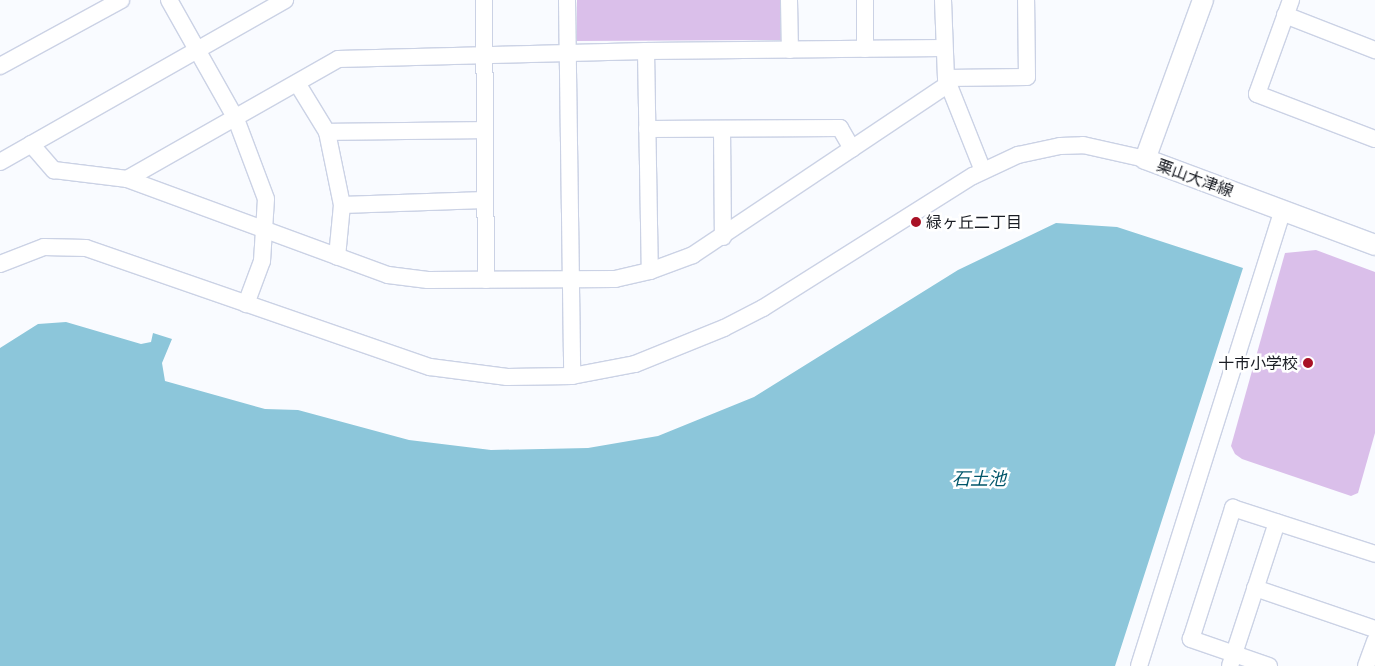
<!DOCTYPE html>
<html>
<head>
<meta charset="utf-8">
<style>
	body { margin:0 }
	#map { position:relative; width:1375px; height:666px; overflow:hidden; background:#f9fbff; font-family:"Noto Serif","Noto Sans JP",serif }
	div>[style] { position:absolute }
	.green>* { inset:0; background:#dabfea }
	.water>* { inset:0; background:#8cc6da }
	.roads { filter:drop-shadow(1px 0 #cbd2e5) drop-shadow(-1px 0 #cbd2e5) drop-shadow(0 1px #cbd2e5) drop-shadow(0 -1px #cbd2e5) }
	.minor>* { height:16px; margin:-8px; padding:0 8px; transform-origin:8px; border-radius:8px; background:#fff }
	.major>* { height:20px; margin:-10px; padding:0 10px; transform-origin:10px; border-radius:10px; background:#fff }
	.dots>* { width:14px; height:14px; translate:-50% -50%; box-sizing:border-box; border:2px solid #fff; border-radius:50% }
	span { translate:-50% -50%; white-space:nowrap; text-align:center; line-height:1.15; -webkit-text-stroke:5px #fff; paint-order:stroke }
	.street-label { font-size:16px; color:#1a1d24 }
	.poi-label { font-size:16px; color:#1a1d24 }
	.left { translate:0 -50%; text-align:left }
	.right { translate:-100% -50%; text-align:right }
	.water-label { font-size:18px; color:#01566a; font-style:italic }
</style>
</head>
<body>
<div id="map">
	<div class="green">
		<i style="clip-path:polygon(577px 0,781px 0,782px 40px,577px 41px)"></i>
		<i style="clip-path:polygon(1316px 250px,1375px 272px,1375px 433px,1358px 493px,1351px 496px,1242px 459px,1235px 454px,1231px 446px,1285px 253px)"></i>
	</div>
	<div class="water">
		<i style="clip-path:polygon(1056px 223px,1117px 227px,1243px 268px,1115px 666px,0 666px,0 348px,38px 324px,66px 322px,141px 344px,151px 342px,153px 333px,172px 339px,162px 363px,165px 381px,265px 409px,298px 410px,409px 440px,491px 450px,588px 448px,658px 436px,754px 397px,958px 270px)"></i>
	</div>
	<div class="roads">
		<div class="minor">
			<i style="left:169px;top:0;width:137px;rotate:60.6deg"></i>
			<i style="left:236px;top:119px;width:85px;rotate:69.4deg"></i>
			<i style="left:266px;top:199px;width:62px;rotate:93.7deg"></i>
			<i style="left:262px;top:261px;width:46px;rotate:110.4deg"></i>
			<i style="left:484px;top:0;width:280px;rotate:89.6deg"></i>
			<i style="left:567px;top:0;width:376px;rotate:89.2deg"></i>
			<i style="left:789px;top:0;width:50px;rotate:88.9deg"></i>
			<i style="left:865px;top:0;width:49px;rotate:90deg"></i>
			<i style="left:943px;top:0;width:78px;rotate:87.8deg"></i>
			<i style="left:946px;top:78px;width:100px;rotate:68.3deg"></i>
			<i style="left:1291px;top:0;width:100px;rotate:109.9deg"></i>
			<i style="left:1257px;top:94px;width:126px;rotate:20.9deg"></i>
			<i style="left:1285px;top:15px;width:97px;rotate:21.3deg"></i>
			<i style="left:646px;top:51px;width:220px;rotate:89deg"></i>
			<i style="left:0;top:66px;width:138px;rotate:-28.6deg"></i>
			<i style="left:946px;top:78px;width:81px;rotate:-0.7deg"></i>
			<i style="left:1027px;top:77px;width:77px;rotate:-90.7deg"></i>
			<i style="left:297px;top:83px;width:57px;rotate:58.5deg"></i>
			<i style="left:327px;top:132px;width:75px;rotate:78.4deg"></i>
			<i style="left:342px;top:205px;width:52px;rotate:95.5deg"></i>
			<i style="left:647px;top:129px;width:193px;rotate:-0.3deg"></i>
			<i style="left:840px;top:128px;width:24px;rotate:60deg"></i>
			<i style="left:722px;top:129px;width:108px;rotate:89.5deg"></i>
			<i style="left:327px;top:132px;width:157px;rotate:-0.7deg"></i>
			<i style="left:31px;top:144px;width:35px;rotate:49deg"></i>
			<i style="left:54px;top:170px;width:74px;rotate:7deg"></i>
			<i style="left:127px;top:179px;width:278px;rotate:20.2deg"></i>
			<i style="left:388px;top:275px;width:40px;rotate:7.1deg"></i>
			<i style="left:428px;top:280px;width:187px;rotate:-0.3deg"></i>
			<i style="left:615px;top:279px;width:36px;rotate:-13deg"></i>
			<i style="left:650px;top:271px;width:46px;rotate:-20.4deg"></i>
			<i style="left:693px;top:255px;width:307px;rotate:-33.8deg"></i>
			<i style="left:0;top:162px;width:328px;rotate:-29.6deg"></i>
			<i style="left:127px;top:179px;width:243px;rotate:-29.6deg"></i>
			<i style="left:338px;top:59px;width:308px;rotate:-1.5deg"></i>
			<i style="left:646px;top:51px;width:298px;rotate:-0.6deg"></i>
			<i style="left:342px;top:205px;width:143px;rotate:-2deg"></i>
			<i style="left:0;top:264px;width:47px;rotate:-21.1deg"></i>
			<i style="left:44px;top:247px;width:42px;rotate:1.4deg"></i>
			<i style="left:86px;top:248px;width:364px;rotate:19.1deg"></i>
			<i style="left:430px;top:367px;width:78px;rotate:7.4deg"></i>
			<i style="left:507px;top:377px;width:65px;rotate:-0.9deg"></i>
			<i style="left:572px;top:376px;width:64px;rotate:-10.8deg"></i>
			<i style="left:635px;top:364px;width:96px;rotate:-22deg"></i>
			<i style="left:724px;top:328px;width:44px;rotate:-27.1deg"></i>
			<i style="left:763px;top:308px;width:248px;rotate:-32.2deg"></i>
			<i style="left:973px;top:176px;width:50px;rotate:-25deg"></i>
			<i style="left:1018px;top:155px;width:43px;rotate:-12.1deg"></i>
			<i style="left:1060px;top:146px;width:23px;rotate:-2deg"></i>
			<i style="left:1083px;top:145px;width:64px;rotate:12.7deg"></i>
			<i style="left:1255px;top:588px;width:127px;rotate:18.9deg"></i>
			<i style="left:1139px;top:666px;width:478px;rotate:-72.5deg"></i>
			<i style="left:1230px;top:666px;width:151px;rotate:-71.9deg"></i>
			<i style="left:1269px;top:666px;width:83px;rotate:-160.9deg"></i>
			<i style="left:1191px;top:639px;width:138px;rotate:-72.2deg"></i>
			<i style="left:1233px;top:508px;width:149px;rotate:17.9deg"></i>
			<i style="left:1366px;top:666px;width:27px;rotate:-70deg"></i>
		</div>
		<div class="major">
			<i style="left:1203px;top:0;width:169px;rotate:110deg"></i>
			<i style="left:1145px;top:159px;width:246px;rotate:20.5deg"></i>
		</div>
	</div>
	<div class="dots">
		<i style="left:916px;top:222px;background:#a81125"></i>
		<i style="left:1308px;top:363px;background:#a81125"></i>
	</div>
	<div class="street-label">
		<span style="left:1195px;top:178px;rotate:20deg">栗山大津線</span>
	</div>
	<div class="poi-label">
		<span class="left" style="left:926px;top:222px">緑ヶ丘二丁目</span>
		<span class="right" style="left:1298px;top:363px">十市小学校</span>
	</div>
	<div class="water-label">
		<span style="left:979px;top:478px">石土池</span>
	</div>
</div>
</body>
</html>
